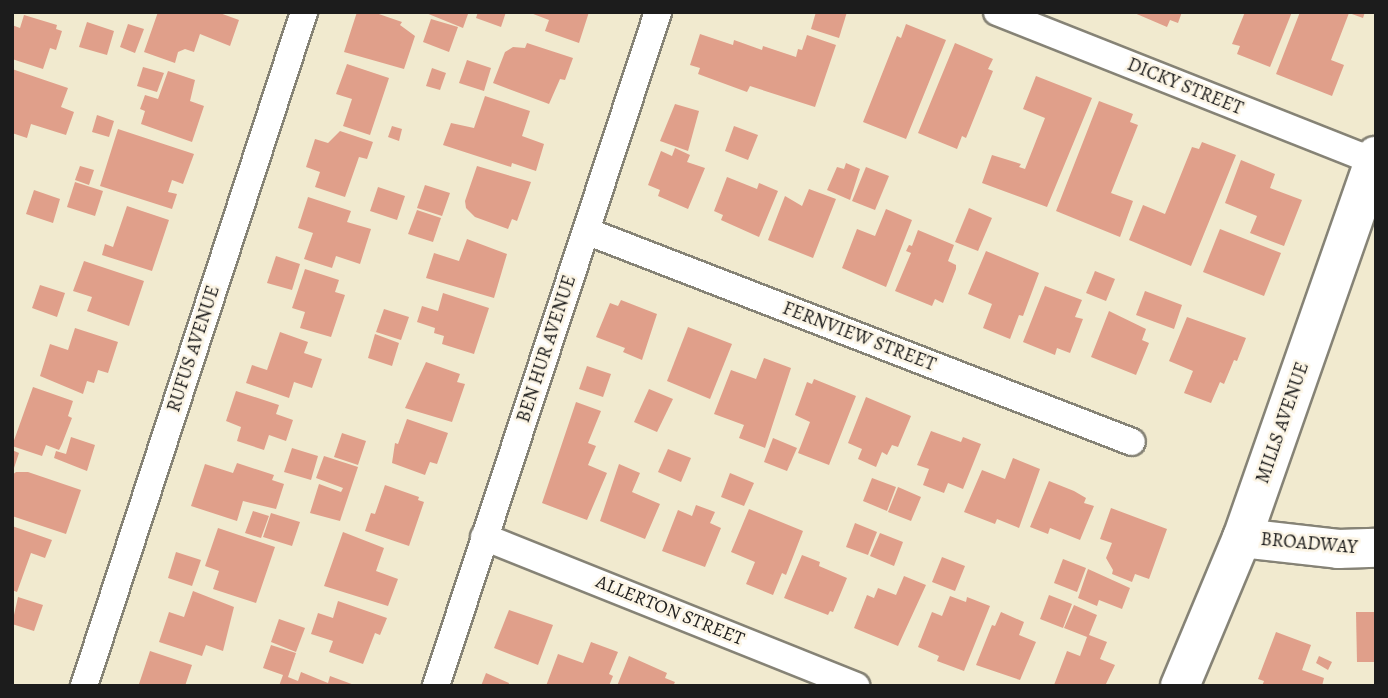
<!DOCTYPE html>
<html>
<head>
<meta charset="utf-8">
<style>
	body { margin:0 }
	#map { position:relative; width:1388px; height:698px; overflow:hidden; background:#f1eacf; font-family:Alegreya,serif }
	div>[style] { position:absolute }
	.building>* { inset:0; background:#e09f8a }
	.roads { filter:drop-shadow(2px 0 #868376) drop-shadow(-2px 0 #868376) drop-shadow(0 2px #868376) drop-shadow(0 -2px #868376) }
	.street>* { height:26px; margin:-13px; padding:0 13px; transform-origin:13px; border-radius:13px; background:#fff }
	.secondary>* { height:38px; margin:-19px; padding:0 19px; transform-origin:19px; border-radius:19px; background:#fff }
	span { translate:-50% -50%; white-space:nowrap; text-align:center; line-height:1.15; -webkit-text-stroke:5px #fcf5e5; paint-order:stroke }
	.street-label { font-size:19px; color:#1c1c1c }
	.frame { position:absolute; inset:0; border:14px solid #1c1c1c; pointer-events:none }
</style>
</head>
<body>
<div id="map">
	<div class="building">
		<i style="clip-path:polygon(158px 12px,217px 12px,239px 20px,230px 46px,200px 34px,194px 52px,185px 49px,178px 52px,175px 63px,144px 52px)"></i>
		<i style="clip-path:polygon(357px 12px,373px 12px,402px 22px,400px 25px,415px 36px,404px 69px,344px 52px)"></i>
		<i style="clip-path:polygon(463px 12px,468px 14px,463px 28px,426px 13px)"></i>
		<i style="clip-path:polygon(478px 12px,506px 12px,501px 27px,476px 18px)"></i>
		<i style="clip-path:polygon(528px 12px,589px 12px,579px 43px,545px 31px,549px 20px)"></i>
		<i style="clip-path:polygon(816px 12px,847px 12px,839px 38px,811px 29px)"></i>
		<i style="clip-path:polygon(1132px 12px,1182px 12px,1178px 23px,1170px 20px,1167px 27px)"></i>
		<i style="clip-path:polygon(1245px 12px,1292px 12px,1270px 67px,1237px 54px,1240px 46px,1232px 44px)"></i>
		<i style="clip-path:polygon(1300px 12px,1365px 12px,1363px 18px,1349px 13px,1331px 60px,1344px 65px,1332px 96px,1276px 74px)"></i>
		<i style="clip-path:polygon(24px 15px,57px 25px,56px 29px,62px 31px,56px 50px,50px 48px,43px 69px,12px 59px,12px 25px,20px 28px)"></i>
		<i style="clip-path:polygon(431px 19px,458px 27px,449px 52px,423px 42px)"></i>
		<i style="clip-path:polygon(87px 22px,114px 31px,107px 55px,79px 47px)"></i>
		<i style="clip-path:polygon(128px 24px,144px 29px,135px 53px,120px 47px)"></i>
		<i style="clip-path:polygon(906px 24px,946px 40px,906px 139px,863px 122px,897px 36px,901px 38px)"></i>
		<i style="clip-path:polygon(700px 34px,733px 45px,734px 40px,762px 50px,763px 46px,796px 57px,798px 49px,802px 50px,807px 35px,836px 45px,815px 107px,750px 86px,747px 92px,698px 74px,700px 68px,690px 65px)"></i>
		<i style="clip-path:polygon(527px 43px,573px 58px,565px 80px,560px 79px,549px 104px,493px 83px,505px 52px,513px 47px,525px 48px)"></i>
		<i style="clip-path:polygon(955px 43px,993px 59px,988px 69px,993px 71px,966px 138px,962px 136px,957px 149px,918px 133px)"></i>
		<i style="clip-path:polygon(467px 60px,491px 68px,484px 91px,459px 83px)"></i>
		<i style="clip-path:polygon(347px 64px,389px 78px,370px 135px,343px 126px,352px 99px,336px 94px)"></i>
		<i style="clip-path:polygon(143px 67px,164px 73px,157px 92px,137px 86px)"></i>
		<i style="clip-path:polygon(432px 68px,446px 73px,440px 90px,426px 86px)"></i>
		<i style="clip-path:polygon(12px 69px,68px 88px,61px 107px,74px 112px,66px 135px,31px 124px,27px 138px,12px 133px)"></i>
		<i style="clip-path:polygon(168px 71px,195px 80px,190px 101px,204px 106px,192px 142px,141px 124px,145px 111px,140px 109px,145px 95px,158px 99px)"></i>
		<i style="clip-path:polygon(1036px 76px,1092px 98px,1047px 207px,982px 183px,992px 155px,1021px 164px,1019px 167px,1025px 169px,1045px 118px,1023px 109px)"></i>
		<i style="clip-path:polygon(485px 96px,530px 111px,522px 136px,544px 144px,536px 171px,512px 163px,511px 167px,443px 145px,451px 123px,474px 128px)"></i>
		<i style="clip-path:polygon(1099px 101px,1133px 114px,1130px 122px,1138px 125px,1111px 193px,1133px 201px,1120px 237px,1056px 211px)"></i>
		<i style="clip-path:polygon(675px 104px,699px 111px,688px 151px,660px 141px)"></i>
		<i style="clip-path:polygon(97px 115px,114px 121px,109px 137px,92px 132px)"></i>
		<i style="clip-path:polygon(392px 126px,402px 129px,399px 141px,388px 137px)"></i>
		<i style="clip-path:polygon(734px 126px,758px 135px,748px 160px,725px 151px)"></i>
		<i style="clip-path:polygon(118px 129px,194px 154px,183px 184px,172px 180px,168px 192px,177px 194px,172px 209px,100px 186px)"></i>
		<i style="clip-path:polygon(340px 131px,373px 142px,367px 159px,359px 157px,345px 197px,315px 187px,320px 172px,306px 167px,315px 139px,328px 143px)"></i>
		<i style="clip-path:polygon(1202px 142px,1236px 155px,1191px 266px,1129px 240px,1143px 205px,1165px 214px,1192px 147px,1199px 149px)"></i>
		<i style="clip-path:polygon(675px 148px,690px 155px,687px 162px,705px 168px,688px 209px,658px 196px,660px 190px,648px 185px,661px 151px,672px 156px)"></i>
		<i style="clip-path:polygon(1241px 160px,1275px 174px,1270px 188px,1302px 200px,1284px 246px,1250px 233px,1257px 216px,1225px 203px)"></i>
		<i style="clip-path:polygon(846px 163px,860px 169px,850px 200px,827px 190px,837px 167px,844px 169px)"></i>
		<i style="clip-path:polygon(80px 166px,94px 170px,89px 185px,75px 180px)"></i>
		<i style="clip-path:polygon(477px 166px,531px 182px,517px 221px,512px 219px,508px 229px,475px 217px,466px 208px,465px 201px)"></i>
		<i style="clip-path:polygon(866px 167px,889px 176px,875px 210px,852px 201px)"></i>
		<i style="clip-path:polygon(727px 177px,757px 189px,759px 183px,778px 191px,759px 237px,721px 220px,723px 215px,714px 211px)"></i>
		<i style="clip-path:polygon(75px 182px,103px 191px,95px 216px,67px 207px)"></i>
		<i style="clip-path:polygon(425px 185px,450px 193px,442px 216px,417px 208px)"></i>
		<i style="clip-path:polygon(378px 187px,405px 196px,397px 220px,370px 211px)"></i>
		<i style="clip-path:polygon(809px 189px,836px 199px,813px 258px,768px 240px,785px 196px,802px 206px)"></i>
		<i style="clip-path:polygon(34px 190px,60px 199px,53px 223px,26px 214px)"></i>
		<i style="clip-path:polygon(308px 197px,351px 211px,347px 222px,371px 229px,360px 264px,336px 256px,332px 268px,304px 259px,313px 233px,298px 228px)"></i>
		<i style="clip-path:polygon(127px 206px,169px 220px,152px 271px,102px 255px,105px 244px,113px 247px)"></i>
		<i style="clip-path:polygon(969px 208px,992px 218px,978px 251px,955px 242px)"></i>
		<i style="clip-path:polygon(886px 209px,912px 220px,886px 287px,842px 268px,857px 229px,875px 236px)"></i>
		<i style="clip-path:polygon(417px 210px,441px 218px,433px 242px,408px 234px)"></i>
		<i style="clip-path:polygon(1220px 229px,1281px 253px,1264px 296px,1203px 272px)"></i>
		<i style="clip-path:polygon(918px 230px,954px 245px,948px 261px,956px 265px,956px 269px,943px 303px,935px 299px,932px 306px,895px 291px,911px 253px,906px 251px,909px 245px,912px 246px)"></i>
		<i style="clip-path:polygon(467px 239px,507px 254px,494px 298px,426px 278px,434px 253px,459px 261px)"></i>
		<i style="clip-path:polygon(986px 251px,1039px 273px,1023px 316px,1019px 315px,1010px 339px,983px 328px,992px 304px,968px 294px)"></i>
		<i style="clip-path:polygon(276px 256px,300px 264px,292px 290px,267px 283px)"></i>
		<i style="clip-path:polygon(84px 261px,144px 281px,129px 326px,87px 311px,92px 297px,73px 291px)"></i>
		<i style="clip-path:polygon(305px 269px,339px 280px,335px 292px,345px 295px,331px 337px,300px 328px,305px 312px,292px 308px)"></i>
		<i style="clip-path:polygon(1095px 271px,1115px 279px,1106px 301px,1086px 293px)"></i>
		<i style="clip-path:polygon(40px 285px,65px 293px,57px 317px,32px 308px)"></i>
		<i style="clip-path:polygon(1045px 286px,1082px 300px,1075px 317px,1083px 319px,1070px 353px,1057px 348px,1055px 355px,1023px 342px)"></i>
		<i style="clip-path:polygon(1145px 291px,1182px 305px,1174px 329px,1136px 315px)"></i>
		<i style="clip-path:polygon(443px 293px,489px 308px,474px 354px,442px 344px,444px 336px,434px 333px,435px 328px,417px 322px,422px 306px,438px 311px)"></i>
		<i style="clip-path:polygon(621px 300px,657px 314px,642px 360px,623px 352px,625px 348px,596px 337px,610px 303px,618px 306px)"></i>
		<i style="clip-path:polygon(384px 309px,409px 317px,401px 340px,376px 332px)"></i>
		<i style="clip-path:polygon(1109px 311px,1146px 329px,1142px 340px,1149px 343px,1136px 375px,1091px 357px)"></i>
		<i style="clip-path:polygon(1187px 317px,1246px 338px,1237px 361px,1234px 360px,1224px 384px,1220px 382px,1211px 403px,1184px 393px,1193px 371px,1169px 361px)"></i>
		<i style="clip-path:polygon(688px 327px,732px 344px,710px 399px,667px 381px)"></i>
		<i style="clip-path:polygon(75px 328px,118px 342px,108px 373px,98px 370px,94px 383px,87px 381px,83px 394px,40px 376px,50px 344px,68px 350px)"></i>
		<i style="clip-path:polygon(280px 332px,308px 342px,304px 353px,322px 359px,312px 388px,294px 382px,289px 398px,246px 383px,252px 365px,267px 370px)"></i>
		<i style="clip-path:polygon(375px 334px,399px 343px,392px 366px,368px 358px)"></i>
		<i style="clip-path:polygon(764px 358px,791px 368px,765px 448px,739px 438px,744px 425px,714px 414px,731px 370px,756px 379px)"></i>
		<i style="clip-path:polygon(426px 362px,460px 374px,457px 382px,465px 384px,452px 422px,405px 408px)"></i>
		<i style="clip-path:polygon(587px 366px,611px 374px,603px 397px,579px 389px)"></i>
		<i style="clip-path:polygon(814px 379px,856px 396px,829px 465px,798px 453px,810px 422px,795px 415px,807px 382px,812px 384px)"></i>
		<i style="clip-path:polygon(33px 387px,73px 401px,68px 416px,72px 418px,62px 444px,59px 450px,46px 445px,42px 456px,12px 446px)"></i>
		<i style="clip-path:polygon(649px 389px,673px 399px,657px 432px,634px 422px)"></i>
		<i style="clip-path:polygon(236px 391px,279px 405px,276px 414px,293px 420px,286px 441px,269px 435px,264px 450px,237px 441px,241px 427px,226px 421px)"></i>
		<i style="clip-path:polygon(866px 397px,911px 416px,898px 447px,892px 445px,887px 455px,882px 452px,876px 467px,858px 459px,862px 449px,848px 443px)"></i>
		<i style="clip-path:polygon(576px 402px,601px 411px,588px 443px,596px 446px,588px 465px,607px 473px,587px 520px,542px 503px)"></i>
		<i style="clip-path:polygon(407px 419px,448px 433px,437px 464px,430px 462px,425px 475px,392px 463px,395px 443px,398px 444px)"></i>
		<i style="clip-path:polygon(931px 431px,961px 442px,963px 437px,981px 444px,963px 489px,948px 483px,944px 493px,923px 485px,929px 469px,917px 465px)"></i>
		<i style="clip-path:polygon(342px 433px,366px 441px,358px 465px,334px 457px)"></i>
		<i style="clip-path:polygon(71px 437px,95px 445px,87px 471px,54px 458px,56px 451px,66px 454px)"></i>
		<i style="clip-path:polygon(773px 438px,797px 448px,787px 471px,764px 462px)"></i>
		<i style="clip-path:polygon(292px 448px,318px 456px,311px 480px,284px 472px)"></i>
		<i style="clip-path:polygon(668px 449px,691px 458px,681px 482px,658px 472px)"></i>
		<i style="clip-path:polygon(12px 450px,19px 453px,13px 471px,12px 471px)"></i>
		<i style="clip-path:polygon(324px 456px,358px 467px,340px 521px,310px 513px,319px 484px,341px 492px,343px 488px,316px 478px)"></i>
		<i style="clip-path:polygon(1013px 458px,1040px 469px,1019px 528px,997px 519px,995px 524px,964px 512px,982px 470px,1005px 479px)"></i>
		<i style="clip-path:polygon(237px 463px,274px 475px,272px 480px,284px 484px,276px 509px,243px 501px,237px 521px,191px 506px,205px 464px,233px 473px)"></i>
		<i style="clip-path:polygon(619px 464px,640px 473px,632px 492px,660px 504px,645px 539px,600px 521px)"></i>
		<i style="clip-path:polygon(16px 472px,28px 472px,81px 490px,66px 534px,12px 516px,12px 475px)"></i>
		<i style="clip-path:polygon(730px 473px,754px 483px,744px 506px,721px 497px)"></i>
		<i style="clip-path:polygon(872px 478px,896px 487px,887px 511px,863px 501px)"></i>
		<i style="clip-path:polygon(1049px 481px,1074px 491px,1086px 498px,1084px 503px,1094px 506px,1080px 540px,1050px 528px,1048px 534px,1030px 527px)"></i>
		<i style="clip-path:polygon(385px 485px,419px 497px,418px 500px,424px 502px,409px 546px,365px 531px,371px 513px,375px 514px)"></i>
		<i style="clip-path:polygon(898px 487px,921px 497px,911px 521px,888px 512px)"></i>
		<i style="clip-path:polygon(696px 505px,715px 512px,710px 523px,721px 528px,705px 567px,662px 551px,678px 510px,692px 516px)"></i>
		<i style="clip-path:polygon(1111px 508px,1167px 529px,1149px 579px,1135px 574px,1132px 582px,1112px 574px,1113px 570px,1106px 558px,1112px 543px,1100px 539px)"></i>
		<i style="clip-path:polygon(749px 509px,803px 531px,786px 575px,782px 573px,773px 595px,746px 584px,755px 562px,731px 552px)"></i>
		<i style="clip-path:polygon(253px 511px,269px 516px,261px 538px,245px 533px)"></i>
		<i style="clip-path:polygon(271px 513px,300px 522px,292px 546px,263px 537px)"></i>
		<i style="clip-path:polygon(855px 523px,877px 532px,868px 555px,846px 547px)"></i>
		<i style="clip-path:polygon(12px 526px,52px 540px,45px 558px,31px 553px,17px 592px,12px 590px)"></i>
		<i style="clip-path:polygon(218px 528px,275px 547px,256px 603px,213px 589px,219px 571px,205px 566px)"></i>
		<i style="clip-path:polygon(343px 532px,384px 548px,376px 571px,398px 579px,388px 606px,324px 586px)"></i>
		<i style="clip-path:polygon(880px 533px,903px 542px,894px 566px,870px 556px)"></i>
		<i style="clip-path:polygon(176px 552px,201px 560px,192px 586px,168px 578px)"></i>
		<i style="clip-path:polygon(802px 555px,820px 562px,819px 566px,847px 578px,833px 612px,830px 611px,828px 615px,784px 598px)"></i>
		<i style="clip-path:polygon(942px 557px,965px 566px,955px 591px,932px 582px)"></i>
		<i style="clip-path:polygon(1063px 559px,1086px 568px,1077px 592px,1054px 583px)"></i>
		<i style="clip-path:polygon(1088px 569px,1130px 588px,1122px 609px,1099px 600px,1097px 606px,1078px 598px)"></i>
		<i style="clip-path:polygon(904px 576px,926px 585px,898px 646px,854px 628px,867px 595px,874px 598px,878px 588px,896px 595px)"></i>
		<i style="clip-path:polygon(193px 591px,234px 607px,223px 651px,206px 645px,202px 656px,159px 642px,169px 612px,184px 617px)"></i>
		<i style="clip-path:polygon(1049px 595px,1072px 604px,1063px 628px,1040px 619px)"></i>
		<i style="clip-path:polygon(950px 596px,966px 602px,967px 597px,990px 606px,964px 671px,937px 661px,939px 656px,918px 647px,932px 612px,942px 616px)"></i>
		<i style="clip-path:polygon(18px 597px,43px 605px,34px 631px,12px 624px)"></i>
		<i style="clip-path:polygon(338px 601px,387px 618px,380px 635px,375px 633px,363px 664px,329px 652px,333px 641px,311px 634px,318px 613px,333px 618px)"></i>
		<i style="clip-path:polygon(1074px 605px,1097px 615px,1089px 635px,1107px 642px,1100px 659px,1115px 665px,1105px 686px,1054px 685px,1067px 651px,1080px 656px,1087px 637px,1064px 628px)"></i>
		<i style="clip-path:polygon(509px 610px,553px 625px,538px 665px,494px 648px)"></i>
		<i style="clip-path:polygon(1001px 612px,1024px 622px,1019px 635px,1036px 642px,1020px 680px,976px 665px,992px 625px,995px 626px)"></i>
		<i style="clip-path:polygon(1356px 612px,1376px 612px,1376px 662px,1357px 662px)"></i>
		<i style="clip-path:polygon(279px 619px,305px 628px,296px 652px,271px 642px)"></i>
		<i style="clip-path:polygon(1276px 632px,1311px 645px,1302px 670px,1324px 678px,1322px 686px,1262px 686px,1264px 681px,1258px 679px)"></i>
		<i style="clip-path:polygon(591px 642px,618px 652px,609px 674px,613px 676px,609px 686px,546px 686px,558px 654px,583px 663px)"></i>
		<i style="clip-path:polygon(271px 645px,296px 653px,288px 677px,298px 681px,301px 672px,328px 683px,330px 676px,357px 686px,279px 686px,283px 675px,263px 668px)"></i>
		<i style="clip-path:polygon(150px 651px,192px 665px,185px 686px,139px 684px)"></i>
		<i style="clip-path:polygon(629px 656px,667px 673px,665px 678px,675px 682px,673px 686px,617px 686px)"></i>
		<i style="clip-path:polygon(1319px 656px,1332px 662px,1328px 670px,1316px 663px)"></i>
		<i style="clip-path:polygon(486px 673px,509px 683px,508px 686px,481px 686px)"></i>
	</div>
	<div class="roads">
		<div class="street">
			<i style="left:997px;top:12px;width:405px;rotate:21.6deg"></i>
			<i style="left:586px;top:231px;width:585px;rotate:21.13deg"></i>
			<i style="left:484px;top:537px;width:401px;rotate:21.8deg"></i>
			<i style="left:84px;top:686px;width:709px;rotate:-71.92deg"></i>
			<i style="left:436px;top:686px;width:710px;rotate:-71.77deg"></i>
		</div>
		<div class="secondary">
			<i style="left:1242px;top:538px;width:97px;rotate:6.5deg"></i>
			<i style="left:1338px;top:549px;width:38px;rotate:-2deg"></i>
			<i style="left:1180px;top:686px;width:160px;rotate:-67.3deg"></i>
			<i style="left:1242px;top:538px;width:405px;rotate:-70.7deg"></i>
		</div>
	</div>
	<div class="street-label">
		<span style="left:1185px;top:87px;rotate:22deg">DICKY STREET</span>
		<span style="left:859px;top:337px;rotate:21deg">FERNVIEW STREET</span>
		<span style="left:194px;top:349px;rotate:-72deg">RUFUS AVENUE</span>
		<span style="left:547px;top:349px;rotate:-72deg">BEN HUR AVENUE</span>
		<span style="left:1283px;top:423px;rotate:-71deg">MILLS AVENUE</span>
		<span style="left:1309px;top:544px;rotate:5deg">BROADWAY</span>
		<span style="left:670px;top:611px;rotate:22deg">ALLERTON STREET</span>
	</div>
	<div class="frame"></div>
</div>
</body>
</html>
